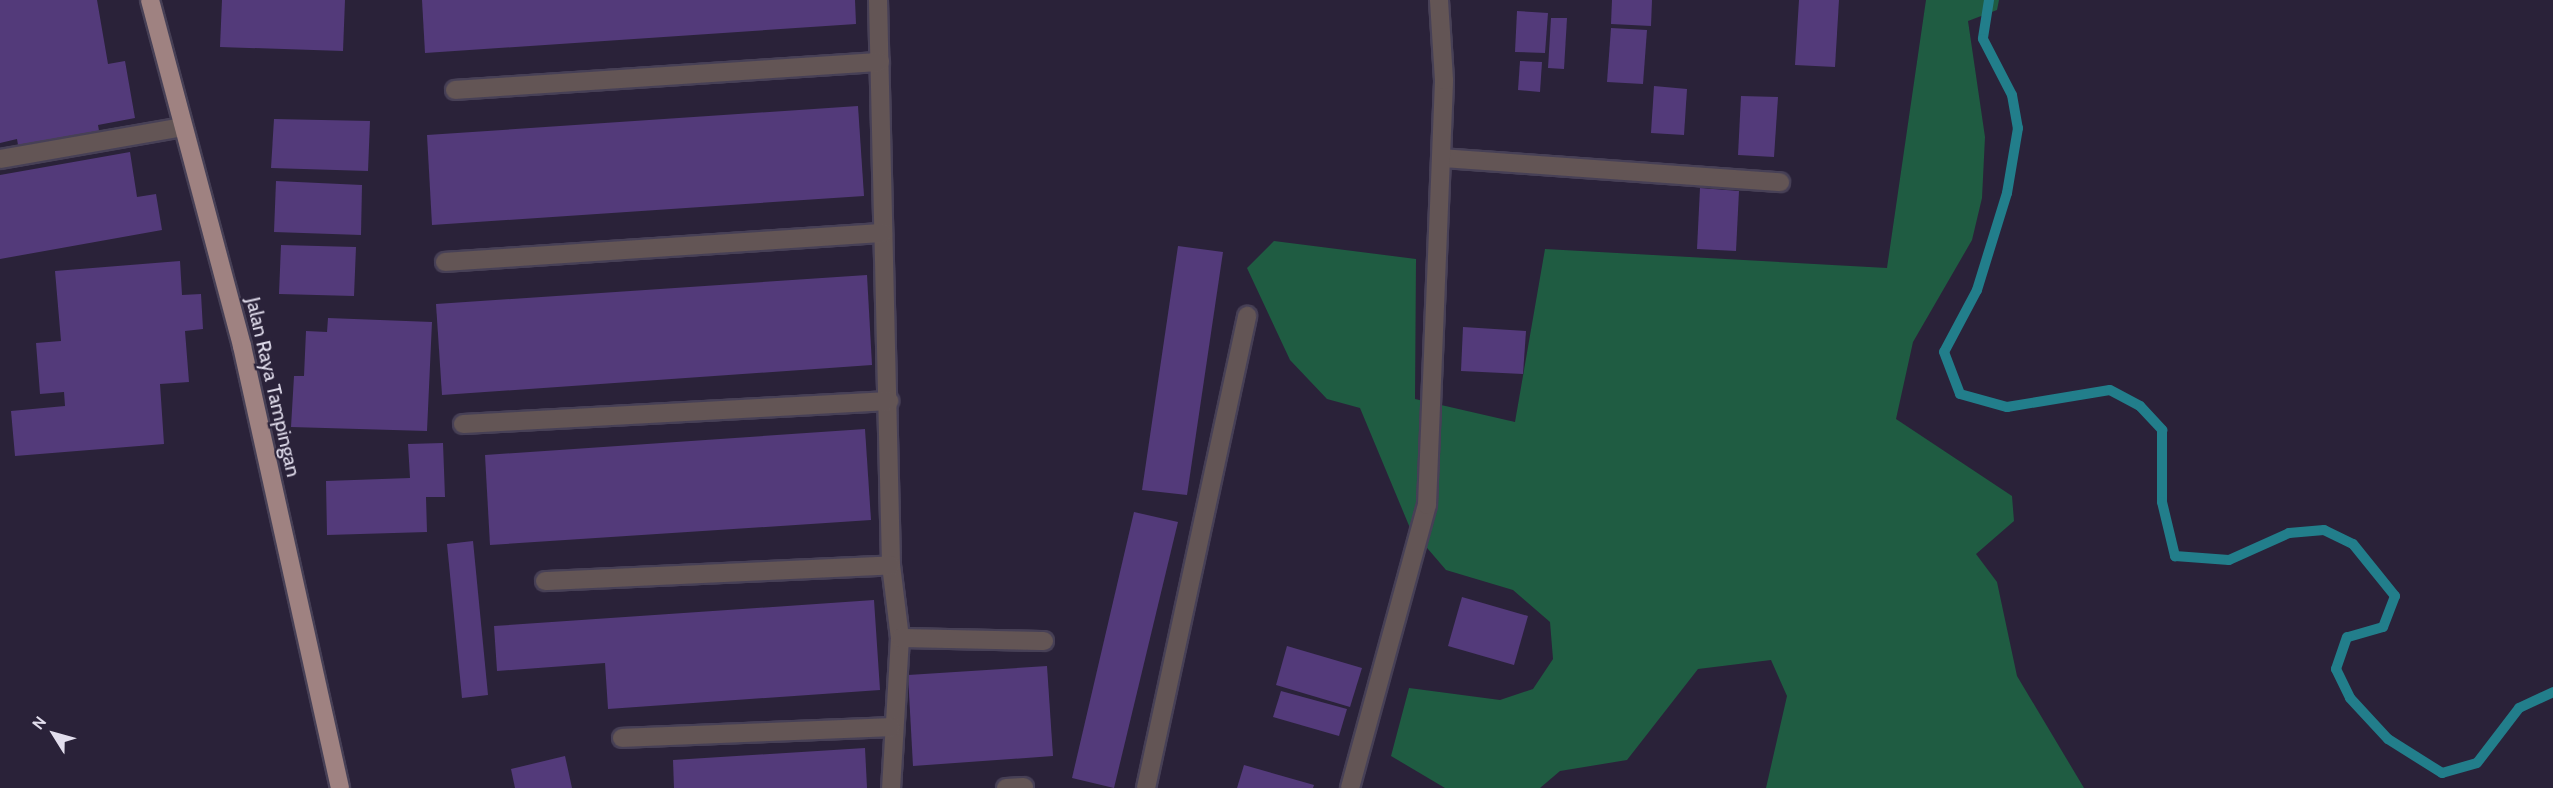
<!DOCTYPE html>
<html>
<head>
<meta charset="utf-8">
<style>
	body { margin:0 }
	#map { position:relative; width:2553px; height:788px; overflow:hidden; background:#2a2239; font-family:Cabin,sans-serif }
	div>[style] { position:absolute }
	.green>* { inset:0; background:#1f5c42 }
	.stream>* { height:10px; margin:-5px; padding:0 5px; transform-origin:5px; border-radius:5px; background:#227e8b }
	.building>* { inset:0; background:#533a7a }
	.roads { filter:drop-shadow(2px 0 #474056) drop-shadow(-2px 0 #474056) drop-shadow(0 2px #474056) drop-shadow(0 -2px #474056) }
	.minor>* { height:18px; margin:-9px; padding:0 9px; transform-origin:9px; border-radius:9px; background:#635555 }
	.major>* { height:18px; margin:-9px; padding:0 9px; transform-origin:9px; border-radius:9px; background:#9f8281 }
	span { translate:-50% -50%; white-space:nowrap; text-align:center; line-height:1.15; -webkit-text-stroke:4.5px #2a2239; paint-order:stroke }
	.street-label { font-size:20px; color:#e2deed }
	.north { position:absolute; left:24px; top:704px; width:60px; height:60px; -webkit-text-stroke:4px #2a2239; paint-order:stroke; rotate:307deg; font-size:16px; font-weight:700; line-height:24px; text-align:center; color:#e2deed }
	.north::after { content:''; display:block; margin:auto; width:21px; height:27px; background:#e2deed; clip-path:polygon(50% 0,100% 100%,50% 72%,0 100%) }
</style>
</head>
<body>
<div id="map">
	<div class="green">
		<i style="clip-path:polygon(1926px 0,1999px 0,1997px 10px,1968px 21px,1985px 137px,1982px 198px,1972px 240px,1913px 342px,1896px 419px,2012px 496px,2014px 521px,1976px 554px,1997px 582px,2017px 676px,2084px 788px,1766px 788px,1787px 696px,1771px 660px,1698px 669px,1627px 760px,1560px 771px,1540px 788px,1445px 788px,1391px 756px,1409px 688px,1500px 700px,1533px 689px,1553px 659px,1550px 622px,1513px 590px,1446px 570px,1410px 528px,1360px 408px,1327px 399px,1290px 360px,1247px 268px,1274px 241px,1416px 259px,1415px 399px,1515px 422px,1545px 249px,1887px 268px)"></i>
	</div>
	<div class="stream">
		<i style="left:1989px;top:0;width:39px;rotate:99deg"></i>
		<i style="left:1983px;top:39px;width:63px;rotate:62.6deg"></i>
		<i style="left:2012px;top:95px;width:34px;rotate:80deg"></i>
		<i style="left:2018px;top:128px;width:66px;rotate:99.6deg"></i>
		<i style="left:2007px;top:193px;width:102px;rotate:107.2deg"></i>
		<i style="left:1977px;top:290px;width:70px;rotate:118deg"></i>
		<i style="left:1944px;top:352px;width:45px;rotate:69.1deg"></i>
		<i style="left:1960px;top:394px;width:49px;rotate:15.5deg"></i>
		<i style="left:2007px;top:407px;width:104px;rotate:-9.4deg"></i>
		<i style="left:2110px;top:390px;width:34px;rotate:28deg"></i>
		<i style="left:2140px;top:406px;width:33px;rotate:47deg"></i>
		<i style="left:2162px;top:430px;width:72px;rotate:90deg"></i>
		<i style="left:2162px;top:502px;width:56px;rotate:76.5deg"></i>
		<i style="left:2175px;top:556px;width:54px;rotate:4.2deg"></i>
		<i style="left:2229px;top:560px;width:66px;rotate:-24.2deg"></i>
		<i style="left:2289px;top:533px;width:35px;rotate:-5deg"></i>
		<i style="left:2324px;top:530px;width:32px;rotate:26deg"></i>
		<i style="left:2353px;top:544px;width:67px;rotate:51.1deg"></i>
		<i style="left:2395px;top:596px;width:33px;rotate:111deg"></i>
		<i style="left:2383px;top:627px;width:37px;rotate:164deg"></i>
		<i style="left:2347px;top:637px;width:34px;rotate:109deg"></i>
		<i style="left:2336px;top:669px;width:32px;rotate:64deg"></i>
		<i style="left:2350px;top:698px;width:56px;rotate:47.2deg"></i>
		<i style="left:2388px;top:739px;width:64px;rotate:32.2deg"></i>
		<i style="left:2442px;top:773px;width:36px;rotate:-16deg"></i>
		<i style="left:2477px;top:763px;width:69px;rotate:-52.6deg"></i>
		<i style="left:2519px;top:708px;width:38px;rotate:-25deg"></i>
	</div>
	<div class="building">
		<i style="clip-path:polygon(0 0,97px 0,108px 64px,125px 61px,135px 118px,98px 125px,100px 136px,19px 151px,17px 139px,0 143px)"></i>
		<i style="clip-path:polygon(222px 0,345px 0,343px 51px,220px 47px)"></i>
		<i style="clip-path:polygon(422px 0,855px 0,856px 24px,425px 53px)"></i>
		<i style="clip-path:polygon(1612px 0,1652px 0,1651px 26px,1611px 24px)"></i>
		<i style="clip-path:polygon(1799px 0,1839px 0,1835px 67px,1795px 65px)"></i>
		<i style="clip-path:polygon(1517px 11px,1548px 13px,1545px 53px,1515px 52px)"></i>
		<i style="clip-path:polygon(1551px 18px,1567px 18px,1564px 69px,1548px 68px)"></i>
		<i style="clip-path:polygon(1611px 28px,1647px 30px,1643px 84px,1607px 82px)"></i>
		<i style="clip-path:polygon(1520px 61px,1542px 62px,1540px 92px,1518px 90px)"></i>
		<i style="clip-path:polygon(1654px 86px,1687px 89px,1684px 135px,1651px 133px)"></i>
		<i style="clip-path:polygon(1741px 96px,1778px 97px,1774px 157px,1738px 155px)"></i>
		<i style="clip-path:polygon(858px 106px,864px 196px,432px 225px,427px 135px)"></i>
		<i style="clip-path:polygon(274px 119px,370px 121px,368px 171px,271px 168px)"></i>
		<i style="clip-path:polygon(130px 152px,137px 197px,156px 194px,162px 230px,0 259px,0 175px)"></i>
		<i style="clip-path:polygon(276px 181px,362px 185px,361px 235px,274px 232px)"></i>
		<i style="clip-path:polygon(1700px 188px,1739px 191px,1736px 251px,1697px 249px)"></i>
		<i style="clip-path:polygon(281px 245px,356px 247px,354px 296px,279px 294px)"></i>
		<i style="clip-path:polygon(1178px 246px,1223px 252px,1187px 495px,1142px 490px)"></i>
		<i style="clip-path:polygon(180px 261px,182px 295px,201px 294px,203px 329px,185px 331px,189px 382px,160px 384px,164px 444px,15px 456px,11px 411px,65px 406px,64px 392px,40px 394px,36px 343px,61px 341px,55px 271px)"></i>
		<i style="clip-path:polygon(867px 275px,872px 365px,442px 395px,436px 304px)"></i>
		<i style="clip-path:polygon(328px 318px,432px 322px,427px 431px,291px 427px,294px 376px,304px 376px,306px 331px,327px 332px)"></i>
		<i style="clip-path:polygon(1463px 327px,1526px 331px,1523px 374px,1461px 371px)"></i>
		<i style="clip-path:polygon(865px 429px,871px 520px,490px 545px,485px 455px)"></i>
		<i style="clip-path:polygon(443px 443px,445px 497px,426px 497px,427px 532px,327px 535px,326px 481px,410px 478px,408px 444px)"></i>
		<i style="clip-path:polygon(1134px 512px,1178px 522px,1114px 788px,1072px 778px)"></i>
		<i style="clip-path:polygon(473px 541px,488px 695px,462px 698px,447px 544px)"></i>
		<i style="clip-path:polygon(1462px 597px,1528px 616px,1514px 665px,1448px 646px)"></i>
		<i style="clip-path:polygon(874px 600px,880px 690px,608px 709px,605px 663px,497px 671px,494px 626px)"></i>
		<i style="clip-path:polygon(1287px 646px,1362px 668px,1350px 707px,1276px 685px)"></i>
		<i style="clip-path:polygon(1047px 666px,1053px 756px,913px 766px,908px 675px)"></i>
		<i style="clip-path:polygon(1281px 691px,1347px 709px,1339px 736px,1273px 717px)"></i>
		<i style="clip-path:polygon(865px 748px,867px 788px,674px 788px,673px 760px)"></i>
		<i style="clip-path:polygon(565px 756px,572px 788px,515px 788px,511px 769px)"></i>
		<i style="clip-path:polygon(1244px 765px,1314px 785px,1313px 788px,1237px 788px)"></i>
	</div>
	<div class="roads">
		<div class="minor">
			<i style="left:878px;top:0;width:565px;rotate:88.68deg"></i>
			<i style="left:891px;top:565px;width:74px;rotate:83deg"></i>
			<i style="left:900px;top:638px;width:150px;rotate:93.4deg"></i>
			<i style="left:455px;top:90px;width:426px;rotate:-3.8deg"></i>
			<i style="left:1442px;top:158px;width:339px;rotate:4.1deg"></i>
			<i style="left:0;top:159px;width:186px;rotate:-9.9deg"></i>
			<i style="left:445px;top:262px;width:439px;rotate:-3.8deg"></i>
			<i style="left:463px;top:424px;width:427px;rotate:-3.1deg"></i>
			<i style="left:545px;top:581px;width:346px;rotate:-2.6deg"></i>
			<i style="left:900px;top:638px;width:144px;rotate:1.2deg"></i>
			<i style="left:622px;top:738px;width:269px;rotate:-2.3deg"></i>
			<i style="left:1006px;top:788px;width:18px;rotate:-3deg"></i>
			<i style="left:1146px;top:788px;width:483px;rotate:-77.9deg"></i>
			<i style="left:1350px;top:788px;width:293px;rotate:-74.8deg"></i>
			<i style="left:1427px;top:505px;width:425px;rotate:-87.7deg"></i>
			<i style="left:1444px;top:80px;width:80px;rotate:-93.6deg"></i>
		</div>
		<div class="major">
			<i style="left:150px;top:0;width:358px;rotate:75.1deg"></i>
			<i style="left:242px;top:346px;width:453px;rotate:77.5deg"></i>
		</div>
	</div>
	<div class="street-label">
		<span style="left:273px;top:387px;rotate:77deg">Jalan Raya Tampingan</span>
	</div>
	<div class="north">N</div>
</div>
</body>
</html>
